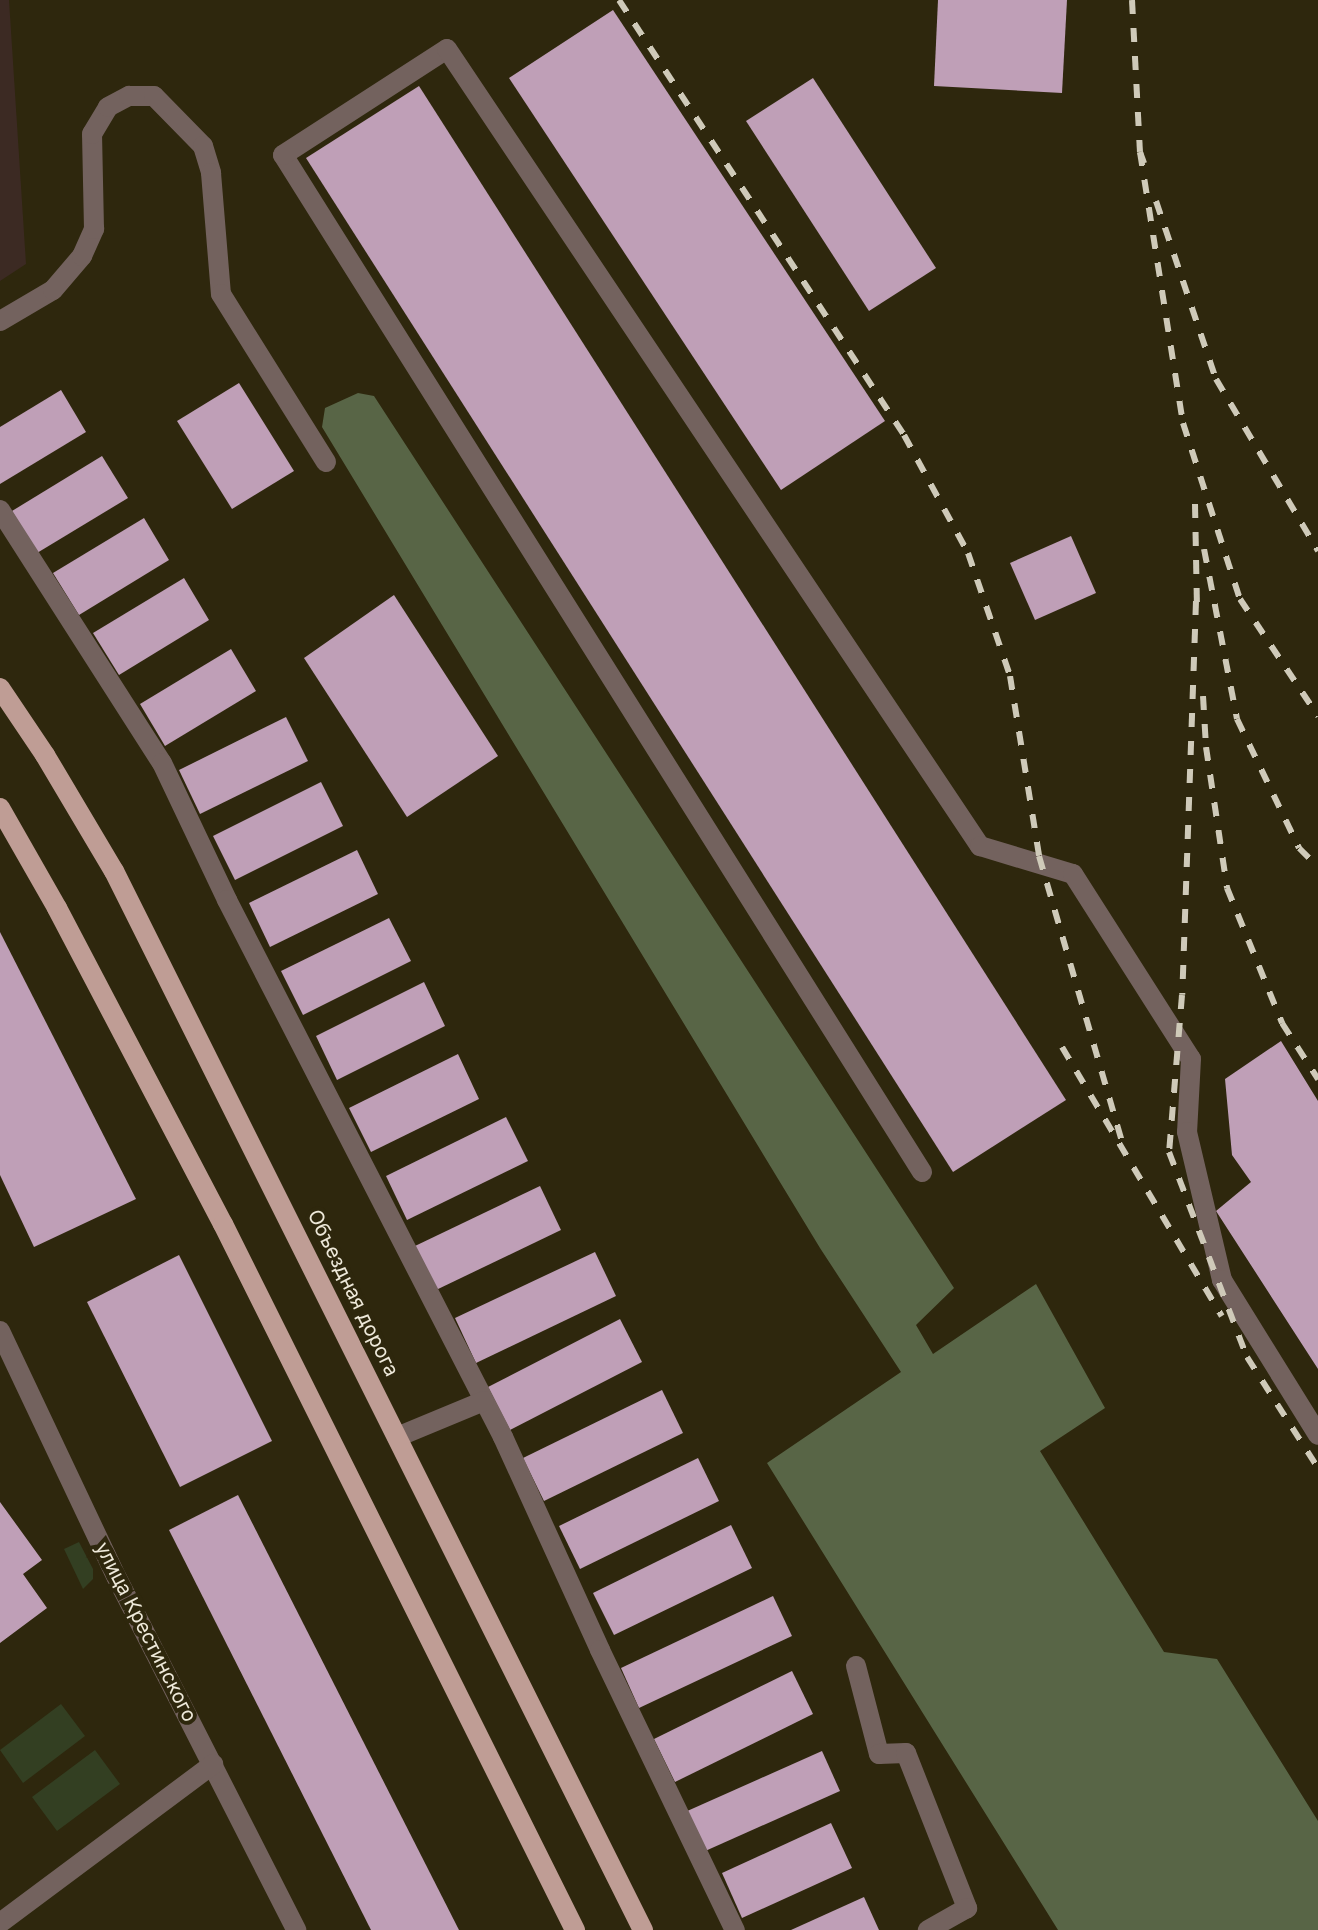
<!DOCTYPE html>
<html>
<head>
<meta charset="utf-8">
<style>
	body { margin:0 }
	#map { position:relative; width:1318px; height:1930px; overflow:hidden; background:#2e270d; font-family:Inter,sans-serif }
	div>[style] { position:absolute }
	.commercial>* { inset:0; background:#3c2a23 }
	.green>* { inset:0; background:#333f22 }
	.forest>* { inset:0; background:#586546 }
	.building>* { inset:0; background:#bf9fb7 }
	.minor>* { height:20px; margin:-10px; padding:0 10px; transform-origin:10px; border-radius:10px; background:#73625e }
	.major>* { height:20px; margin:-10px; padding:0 10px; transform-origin:10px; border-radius:10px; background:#bf9d95 }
	.rail>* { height:6px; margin-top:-3px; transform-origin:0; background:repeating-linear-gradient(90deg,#cfcab9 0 14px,transparent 0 28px) }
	span { translate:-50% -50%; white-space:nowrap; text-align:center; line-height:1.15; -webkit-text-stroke:8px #2e270d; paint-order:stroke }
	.street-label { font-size:20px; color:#eee9da }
</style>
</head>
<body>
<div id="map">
	<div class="commercial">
		<i style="clip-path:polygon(0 0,9px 0,26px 264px,0 281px)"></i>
	</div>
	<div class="green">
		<i style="clip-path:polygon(79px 1542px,93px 1569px,93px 1579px,83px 1589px,64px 1549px)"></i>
		<i style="clip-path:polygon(61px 1704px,85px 1736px,23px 1783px,0 1750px)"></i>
		<i style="clip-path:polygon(95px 1750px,120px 1784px,57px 1831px,32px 1797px)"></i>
	</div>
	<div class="forest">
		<i style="clip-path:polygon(358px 393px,374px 396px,954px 1288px,916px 1325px,933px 1354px,1036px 1284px,1105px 1408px,1040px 1451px,1164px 1652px,1217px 1659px,1318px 1821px,1318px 1930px,1058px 1930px,767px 1463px,901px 1372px,820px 1248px,322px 427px,325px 408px)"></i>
	</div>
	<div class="building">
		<i style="clip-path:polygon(938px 0,1067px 0,1062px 93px,934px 86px)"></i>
		<i style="clip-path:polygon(613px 10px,885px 421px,781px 490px,509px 78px)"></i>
		<i style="clip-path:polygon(813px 78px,936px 268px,869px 311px,746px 121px)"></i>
		<i style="clip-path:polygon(419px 86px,1066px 1100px,953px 1172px,306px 158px)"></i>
		<i style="clip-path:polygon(239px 383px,294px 471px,232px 509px,177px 421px)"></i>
		<i style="clip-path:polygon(61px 390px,86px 432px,0 484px,0 427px)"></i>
		<i style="clip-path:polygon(102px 456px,128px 498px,37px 553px,12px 511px)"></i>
		<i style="clip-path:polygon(144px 518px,169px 560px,79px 615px,53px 573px)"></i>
		<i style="clip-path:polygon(1071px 536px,1096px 593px,1035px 620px,1010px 563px)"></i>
		<i style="clip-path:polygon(184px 578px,209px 620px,119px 675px,93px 633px)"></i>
		<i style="clip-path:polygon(394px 595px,498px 756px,407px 817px,304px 658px)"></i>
		<i style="clip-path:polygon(231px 649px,256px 691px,165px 746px,140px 704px)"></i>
		<i style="clip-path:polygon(286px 717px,308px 761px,200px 814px,179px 770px)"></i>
		<i style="clip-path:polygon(321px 782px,343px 826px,235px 880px,213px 836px)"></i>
		<i style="clip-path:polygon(357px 850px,378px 894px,270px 947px,249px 903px)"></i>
		<i style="clip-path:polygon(389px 918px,411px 961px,303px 1015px,281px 971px)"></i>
		<i style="clip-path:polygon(0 932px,136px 1199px,34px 1247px,0 1175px)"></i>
		<i style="clip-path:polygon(424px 982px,445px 1026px,337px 1080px,316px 1036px)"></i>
		<i style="clip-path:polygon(1281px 1041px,1318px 1101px,1318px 1369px,1216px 1211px,1251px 1182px,1232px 1155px,1225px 1079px)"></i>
		<i style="clip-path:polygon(458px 1054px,479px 1099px,371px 1152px,349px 1108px)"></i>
		<i style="clip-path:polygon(506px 1117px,528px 1161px,407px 1220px,386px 1176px)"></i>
		<i style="clip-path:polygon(540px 1186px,561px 1230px,436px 1290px,415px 1246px)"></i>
		<i style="clip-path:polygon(595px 1252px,616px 1296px,476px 1363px,455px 1318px)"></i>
		<i style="clip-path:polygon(179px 1255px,272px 1441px,180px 1487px,87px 1302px)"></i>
		<i style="clip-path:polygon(620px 1319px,642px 1362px,510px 1430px,488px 1387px)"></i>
		<i style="clip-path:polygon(662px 1390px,683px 1433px,544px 1501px,523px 1458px)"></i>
		<i style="clip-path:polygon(698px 1458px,719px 1501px,580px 1569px,559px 1526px)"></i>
		<i style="clip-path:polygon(238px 1495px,459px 1930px,371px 1930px,169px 1530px)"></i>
		<i style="clip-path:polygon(0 1502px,42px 1560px,23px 1574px,47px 1608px,0 1643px)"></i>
		<i style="clip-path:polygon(731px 1525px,752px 1568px,614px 1635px,593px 1593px)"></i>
		<i style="clip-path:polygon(773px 1596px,792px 1636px,639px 1708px,621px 1668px)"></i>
		<i style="clip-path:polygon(792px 1671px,813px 1714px,675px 1782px,654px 1739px)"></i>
		<i style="clip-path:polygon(822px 1751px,840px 1791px,703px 1852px,685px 1812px)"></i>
		<i style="clip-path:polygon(831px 1823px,852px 1868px,742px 1918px,722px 1873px)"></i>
		<i style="clip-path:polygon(864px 1897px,879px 1930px,791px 1930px)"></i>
	</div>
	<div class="minor">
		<i style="left:0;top:321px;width:61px;rotate:-30.3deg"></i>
		<i style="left:53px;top:290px;width:45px;rotate:-49.5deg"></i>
		<i style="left:82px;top:256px;width:30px;rotate:-66deg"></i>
		<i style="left:94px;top:229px;width:95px;rotate:-91.2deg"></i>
		<i style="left:92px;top:134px;width:31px;rotate:-59deg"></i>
		<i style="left:108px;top:107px;width:24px;rotate:-28deg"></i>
		<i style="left:129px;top:96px;width:25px"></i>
		<i style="left:154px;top:96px;width:70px;rotate:45.6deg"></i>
		<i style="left:203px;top:146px;width:28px;rotate:73deg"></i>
		<i style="left:211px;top:173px;width:121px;rotate:85.3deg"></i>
		<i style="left:221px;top:294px;width:198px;rotate:58deg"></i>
		<i style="left:0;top:510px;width:300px;rotate:57.4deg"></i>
		<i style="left:162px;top:763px;width:152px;rotate:64.6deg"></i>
		<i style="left:227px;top:900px;width:604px;rotate:62.8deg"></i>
		<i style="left:503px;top:1437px;width:234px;rotate:65.5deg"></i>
		<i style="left:600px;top:1650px;width:311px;rotate:64.3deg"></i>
		<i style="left:922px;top:1172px;width:1201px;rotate:-122.14deg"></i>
		<i style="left:283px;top:155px;width:195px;rotate:-32.9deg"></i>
		<i style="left:447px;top:49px;width:959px;rotate:56.23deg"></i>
		<i style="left:980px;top:846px;width:97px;rotate:16.8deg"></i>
		<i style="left:1073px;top:874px;width:219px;rotate:57.5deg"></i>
		<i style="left:1191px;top:1059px;width:73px;rotate:93.1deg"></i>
		<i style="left:1187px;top:1132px;width:152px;rotate:76.7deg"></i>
		<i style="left:1222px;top:1280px;width:182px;rotate:58.2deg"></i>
		<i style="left:0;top:1331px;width:273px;rotate:64.7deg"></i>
		<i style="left:117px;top:1578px;width:395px;rotate:63deg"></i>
		<i style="left:397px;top:1437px;width:94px;rotate:-22.5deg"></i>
		<i style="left:856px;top:1666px;width:91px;rotate:75.4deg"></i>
		<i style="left:879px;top:1754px;width:27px;rotate:-2deg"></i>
		<i style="left:906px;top:1753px;width:167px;rotate:68.5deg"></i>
		<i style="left:967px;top:1908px;width:45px;rotate:150.6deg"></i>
		<i style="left:0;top:1923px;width:266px;rotate:-36.7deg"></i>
	</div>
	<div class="major">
		<i style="left:0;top:688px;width:81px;rotate:56.1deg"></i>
		<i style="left:45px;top:755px;width:135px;rotate:59.3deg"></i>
		<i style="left:114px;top:871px;width:1184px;rotate:63.46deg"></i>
		<i style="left:0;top:808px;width:115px;rotate:60.3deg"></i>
		<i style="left:57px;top:908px;width:357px;rotate:62.3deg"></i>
		<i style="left:223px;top:1224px;width:789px;rotate:63.5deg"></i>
	</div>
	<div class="rail">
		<i style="left:619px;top:0;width:520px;rotate:56.77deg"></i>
		<i style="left:904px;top:435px;width:134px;rotate:61.5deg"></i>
		<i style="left:968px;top:553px;width:130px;rotate:71.1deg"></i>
		<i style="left:1010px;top:676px;width:182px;rotate:80.8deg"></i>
		<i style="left:1039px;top:856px;width:308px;rotate:73.8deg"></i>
		<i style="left:1132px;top:0;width:152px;rotate:87deg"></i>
		<i style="left:1140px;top:152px;width:12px;rotate:70deg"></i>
		<i style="left:1140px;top:152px;width:274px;rotate:81deg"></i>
		<i style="left:1183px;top:423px;width:185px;rotate:72.1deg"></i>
		<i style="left:1240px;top:599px;width:141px;rotate:56.3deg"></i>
		<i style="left:1156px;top:201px;width:188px;rotate:71.4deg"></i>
		<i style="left:1216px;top:379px;width:200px;rotate:59.3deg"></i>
		<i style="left:1195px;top:504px;width:108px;rotate:88.9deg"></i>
		<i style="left:1204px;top:549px;width:173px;rotate:79deg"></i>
		<i style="left:1237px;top:719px;width:143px;rotate:64.3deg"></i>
		<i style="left:1299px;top:848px;width:27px;rotate:45deg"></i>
		<i style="left:1196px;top:601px;width:394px;rotate:92deg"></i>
		<i style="left:1182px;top:995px;width:158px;rotate:94.7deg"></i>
		<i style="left:1169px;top:1152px;width:219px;rotate:69.2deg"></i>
		<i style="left:1247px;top:1357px;width:132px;rotate:57.4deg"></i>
		<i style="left:1203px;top:696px;width:51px;rotate:86.6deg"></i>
		<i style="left:1206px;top:747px;width:143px;rotate:81.5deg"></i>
		<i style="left:1227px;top:888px;width:146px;rotate:67.8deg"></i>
		<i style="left:1282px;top:1023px;width:67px;rotate:57.3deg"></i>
		<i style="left:1062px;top:1047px;width:313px;rotate:59.3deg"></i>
	</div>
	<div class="street-label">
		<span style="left:353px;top:1293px;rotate:64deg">Объездная дорога</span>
		<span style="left:146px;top:1632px;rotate:63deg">улица Крестинского</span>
	</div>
</div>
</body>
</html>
